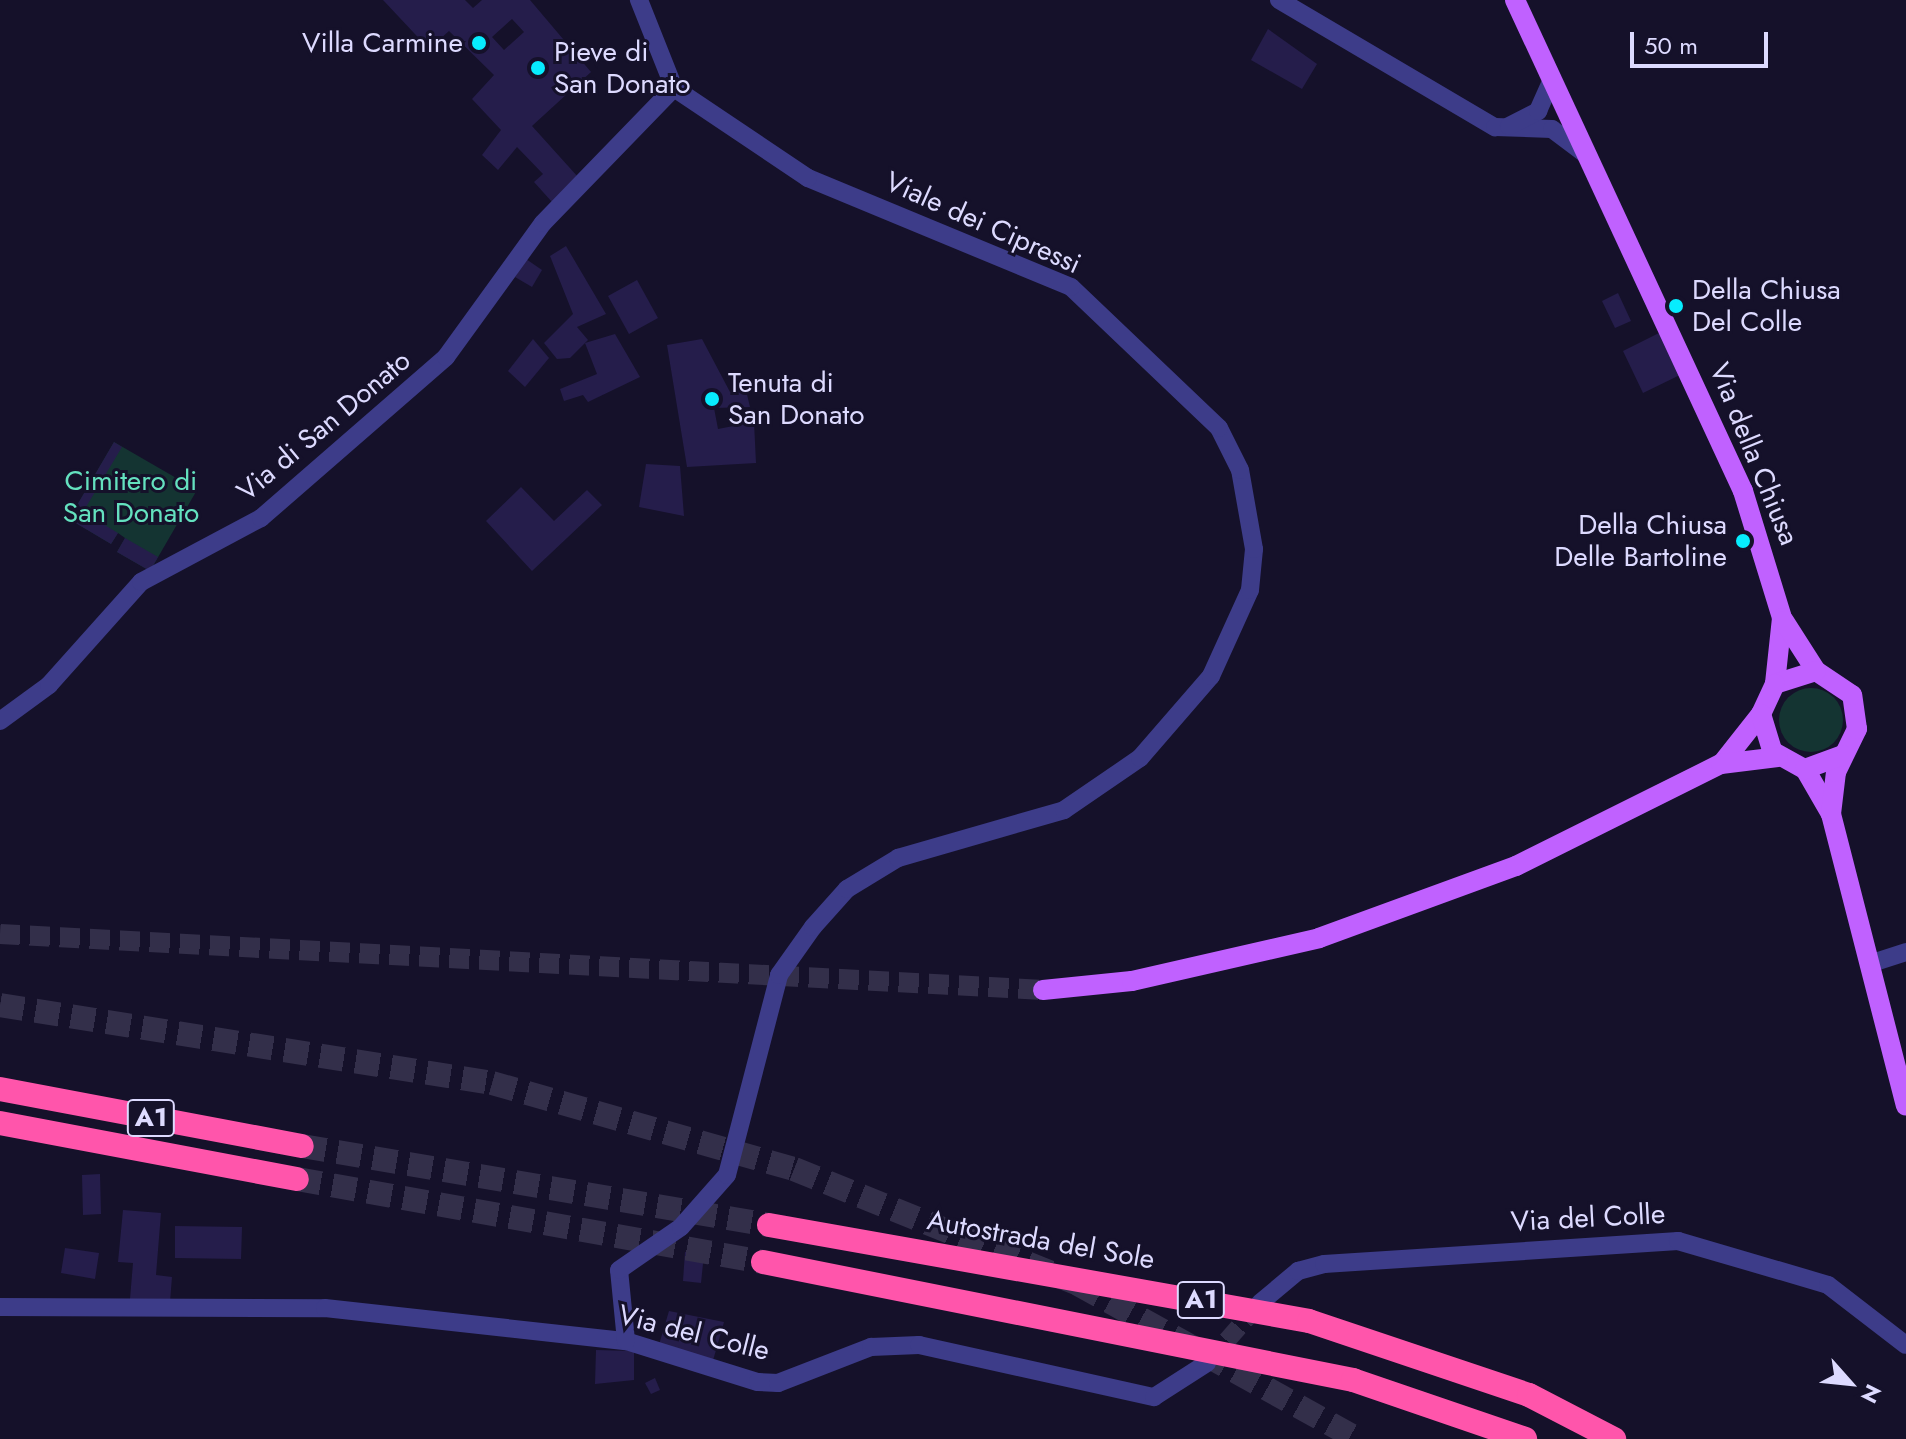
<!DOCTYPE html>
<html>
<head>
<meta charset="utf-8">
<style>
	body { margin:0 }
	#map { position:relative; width:1906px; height:1439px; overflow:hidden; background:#15112a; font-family:Jost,sans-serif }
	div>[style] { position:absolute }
	.green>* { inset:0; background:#143432 }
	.round { border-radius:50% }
	.building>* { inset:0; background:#251d4b }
	.minor-tunnel>* { height:18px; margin-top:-9px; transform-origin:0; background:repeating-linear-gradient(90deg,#332f4a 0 18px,transparent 0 27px) }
	.major-tunnel>* { height:20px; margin-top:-10px; transform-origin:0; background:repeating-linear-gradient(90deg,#332f4a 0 20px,transparent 0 30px) }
	.highway-tunnel>* { height:24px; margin-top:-12px; transform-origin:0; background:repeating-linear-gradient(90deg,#332f4a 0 24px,transparent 0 36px) }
	.minor>* { height:18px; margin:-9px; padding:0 9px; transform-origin:9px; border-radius:9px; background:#3d3c89 }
	.major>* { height:20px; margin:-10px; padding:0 10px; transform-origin:10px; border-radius:10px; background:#c061ff }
	.highway>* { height:24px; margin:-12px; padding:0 12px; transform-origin:12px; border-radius:12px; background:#ff55ab }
	.dots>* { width:22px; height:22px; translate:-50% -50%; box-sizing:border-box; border:4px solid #15112a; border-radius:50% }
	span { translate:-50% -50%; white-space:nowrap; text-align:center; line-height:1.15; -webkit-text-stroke:6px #15112a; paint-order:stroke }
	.shield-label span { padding:2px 6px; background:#15112a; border:2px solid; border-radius:6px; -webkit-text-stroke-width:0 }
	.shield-label { font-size:26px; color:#dddaff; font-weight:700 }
	.poi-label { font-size:28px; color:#dddaff }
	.right { translate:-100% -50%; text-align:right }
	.left { translate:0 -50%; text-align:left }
	.street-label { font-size:28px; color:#dddaff }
	.park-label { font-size:28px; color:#64e1bf }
	.north { position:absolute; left:1810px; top:1343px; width:80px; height:80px; -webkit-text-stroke:6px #15112a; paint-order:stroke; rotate:117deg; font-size:22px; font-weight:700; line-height:32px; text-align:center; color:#dddaff }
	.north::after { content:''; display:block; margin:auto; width:28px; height:36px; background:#dddaff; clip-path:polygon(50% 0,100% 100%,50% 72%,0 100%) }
	.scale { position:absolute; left:1630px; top:32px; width:138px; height:36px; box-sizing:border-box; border:4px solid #dddaff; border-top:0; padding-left:10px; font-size:24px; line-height:28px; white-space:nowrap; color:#dddaff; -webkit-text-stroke:6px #15112a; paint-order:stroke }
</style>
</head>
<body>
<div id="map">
	<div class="green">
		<i style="clip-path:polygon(114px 442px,197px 490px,150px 571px,117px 552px,125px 538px,118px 533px,111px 544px,69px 519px)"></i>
		<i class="round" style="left:1779px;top:688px;width:64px;height:64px"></i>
	</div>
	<div class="building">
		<i style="clip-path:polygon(evenodd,383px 0,465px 0,473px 8px,482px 0,530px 0,591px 72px,532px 126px,578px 177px,552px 202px,534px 182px,543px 174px,517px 147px,498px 170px,482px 155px,501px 130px,472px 99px,494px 75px,449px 31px,429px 49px,383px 0,512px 19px,524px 32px,504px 50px,492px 37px,512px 19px)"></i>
		<i style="clip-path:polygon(1268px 29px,1317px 64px,1302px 89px,1251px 60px)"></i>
		<i style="clip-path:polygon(566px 246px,606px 314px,577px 327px,588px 340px,570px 358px,557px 359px,544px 343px,573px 314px,550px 256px)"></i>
		<i style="clip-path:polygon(526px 259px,542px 270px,532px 287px,515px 277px)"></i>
		<i style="clip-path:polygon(637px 280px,658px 318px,629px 334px,608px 296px)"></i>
		<i style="clip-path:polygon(1618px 293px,1631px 321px,1615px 328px,1602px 301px)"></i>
		<i style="clip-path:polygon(1661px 332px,1682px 374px,1643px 393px,1623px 351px)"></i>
		<i style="clip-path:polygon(615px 334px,640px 377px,588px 402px,583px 395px,564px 401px,560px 389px,597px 374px,585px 343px)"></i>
		<i style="clip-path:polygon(533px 339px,549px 358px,525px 387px,508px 371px)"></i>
		<i style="clip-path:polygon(702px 339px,730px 392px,745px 386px,750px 407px,714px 408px,718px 429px,754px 422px,756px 463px,687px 467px,667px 345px)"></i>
		<i style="clip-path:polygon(114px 442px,122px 447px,83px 512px,118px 533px,111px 544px,69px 519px)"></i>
		<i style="clip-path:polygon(646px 464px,680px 466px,684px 516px,639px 507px)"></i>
		<i style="clip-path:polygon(521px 487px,554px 521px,587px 490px,602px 505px,532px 571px,486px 521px)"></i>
		<i style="clip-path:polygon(125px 538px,158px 557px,150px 571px,117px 552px)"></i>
		<i style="clip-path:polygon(100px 1174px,101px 1214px,83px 1215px,82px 1175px)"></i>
		<i style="clip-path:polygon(123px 1210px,161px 1213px,156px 1275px,172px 1277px,170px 1302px,130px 1299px,133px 1263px,118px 1262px)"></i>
		<i style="clip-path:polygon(175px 1226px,242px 1227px,241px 1259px,175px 1258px)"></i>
		<i style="clip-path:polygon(65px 1248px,99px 1253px,95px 1279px,61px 1273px)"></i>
		<i style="clip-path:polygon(685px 1252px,704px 1254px,701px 1283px,683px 1281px)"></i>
		<i style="clip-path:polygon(669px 1311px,724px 1322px,712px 1364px,658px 1348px)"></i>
		<i style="clip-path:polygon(596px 1350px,634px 1351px,634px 1380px,595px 1384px)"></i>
		<i style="clip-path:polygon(655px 1378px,660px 1390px,651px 1394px,645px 1383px)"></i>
	</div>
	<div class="minor-tunnel">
		<i style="left:1209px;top:1361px;width:74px;rotate:-48.8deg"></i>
	</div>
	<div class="major-tunnel">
		<i style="left:0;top:934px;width:1045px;rotate:3.07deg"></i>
	</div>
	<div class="highway-tunnel">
		<i style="left:0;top:1005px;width:498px;rotate:9deg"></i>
		<i style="left:492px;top:1083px;width:314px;rotate:15.9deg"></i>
		<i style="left:794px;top:1169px;width:306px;rotate:22deg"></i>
		<i style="left:1078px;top:1284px;width:320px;rotate:29deg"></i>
		<i style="left:302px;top:1146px;width:474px;rotate:9.6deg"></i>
		<i style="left:297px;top:1179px;width:473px;rotate:10.1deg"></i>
	</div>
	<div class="minor">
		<i style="left:1279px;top:0;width:251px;rotate:30.5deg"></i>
		<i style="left:1495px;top:127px;width:57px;rotate:2deg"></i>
		<i style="left:1552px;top:129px;width:40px;rotate:37deg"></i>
		<i style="left:1509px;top:126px;width:33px;rotate:-27deg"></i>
		<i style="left:1538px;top:111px;width:35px;rotate:-66deg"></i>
		<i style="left:0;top:721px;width:61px;rotate:-36.3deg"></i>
		<i style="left:49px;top:685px;width:138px;rotate:-48.2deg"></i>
		<i style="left:141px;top:582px;width:136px;rotate:-28.1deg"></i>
		<i style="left:261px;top:518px;width:245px;rotate:-41deg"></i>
		<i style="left:446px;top:357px;width:165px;rotate:-54.1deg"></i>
		<i style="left:543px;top:223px;width:188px;rotate:-45.9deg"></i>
		<i style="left:674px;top:88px;width:95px;rotate:-111.7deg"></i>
		<i style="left:1869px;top:964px;width:39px;rotate:-18deg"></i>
		<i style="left:1260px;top:1303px;width:50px;rotate:-40.1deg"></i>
		<i style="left:1298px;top:1271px;width:27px;rotate:-15deg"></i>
		<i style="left:1324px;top:1264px;width:355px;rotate:-3.7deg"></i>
		<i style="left:1678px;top:1241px;width:156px;rotate:16.3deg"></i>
		<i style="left:1828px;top:1285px;width:98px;rotate:37.6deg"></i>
		<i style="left:0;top:1307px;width:325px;rotate:0.2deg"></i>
		<i style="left:325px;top:1308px;width:303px;rotate:6.3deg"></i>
		<i style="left:626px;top:1341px;width:138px;rotate:17.3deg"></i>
		<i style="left:758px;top:1382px;width:20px;rotate:3deg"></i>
		<i style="left:778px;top:1383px;width:100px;rotate:-21.2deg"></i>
		<i style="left:871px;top:1347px;width:48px;rotate:-2.4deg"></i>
		<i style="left:919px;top:1345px;width:241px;rotate:12.5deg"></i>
		<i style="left:1154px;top:1397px;width:63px;rotate:-32.7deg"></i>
		<i style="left:626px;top:1341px;width:71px;rotate:-95.6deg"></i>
		<i style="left:619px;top:1270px;width:75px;rotate:-34.7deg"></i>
		<i style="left:681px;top:1227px;width:69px;rotate:-48.5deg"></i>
		<i style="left:727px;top:1175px;width:207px;rotate:-75.4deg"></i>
		<i style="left:779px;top:975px;width:59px;rotate:-54.7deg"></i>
		<i style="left:813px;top:927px;width:51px;rotate:-48.2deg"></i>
		<i style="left:847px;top:889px;width:60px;rotate:-31.3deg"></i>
		<i style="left:898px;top:858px;width:173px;rotate:-16.1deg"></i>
		<i style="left:1064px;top:810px;width:92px;rotate:-34.4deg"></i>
		<i style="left:1140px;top:758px;width:108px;rotate:-49.1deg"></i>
		<i style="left:1211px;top:676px;width:94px;rotate:-65.6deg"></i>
		<i style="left:1250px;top:590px;width:41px;rotate:-84.4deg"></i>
		<i style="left:1254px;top:549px;width:80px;rotate:-100deg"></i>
		<i style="left:1240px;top:470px;width:47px;rotate:-116.6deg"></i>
		<i style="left:1219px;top:428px;width:204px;rotate:-136.4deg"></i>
		<i style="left:1071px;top:287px;width:285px;rotate:-157.5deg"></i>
		<i style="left:808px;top:178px;width:161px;rotate:-146.1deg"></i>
	</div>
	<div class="major">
		<i style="left:1515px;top:0;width:541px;rotate:65.09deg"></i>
		<i style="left:1743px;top:491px;width:133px;rotate:72.9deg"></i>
		<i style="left:1782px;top:618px;width:66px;rotate:96.1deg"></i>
		<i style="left:1784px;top:621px;width:59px;rotate:57.4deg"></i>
		<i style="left:1724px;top:761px;width:60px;rotate:-51.8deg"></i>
		<i style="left:1805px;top:769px;width:52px;rotate:60deg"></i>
		<i style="left:1831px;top:814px;width:301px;rotate:75.6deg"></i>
		<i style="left:1831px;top:814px;width:42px;rotate:-83.2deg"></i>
		<i style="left:1836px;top:772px;width:48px;rotate:-64deg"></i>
		<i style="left:1857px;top:729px;width:34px;rotate:-98deg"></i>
		<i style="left:1852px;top:695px;width:43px;rotate:-146.3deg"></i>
		<i style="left:1816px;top:671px;width:43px;rotate:162.4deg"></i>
		<i style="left:1775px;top:684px;width:33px;rotate:115deg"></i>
		<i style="left:1761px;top:714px;width:39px;rotate:73deg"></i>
		<i style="left:1772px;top:751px;width:38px;rotate:29deg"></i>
		<i style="left:1805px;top:769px;width:40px;rotate:-20.2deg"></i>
		<i style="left:1043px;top:990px;width:89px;rotate:-5.8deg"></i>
		<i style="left:1132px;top:981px;width:192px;rotate:-12.9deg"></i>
		<i style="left:1319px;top:938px;width:210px;rotate:-20.1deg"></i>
		<i style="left:1516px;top:866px;width:229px;rotate:-26.5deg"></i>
		<i style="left:1721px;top:764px;width:57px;rotate:-7deg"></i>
	</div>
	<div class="highway">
		<i style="left:0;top:1089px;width:307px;rotate:10.7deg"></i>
		<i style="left:0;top:1123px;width:302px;rotate:10.7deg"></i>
		<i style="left:769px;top:1225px;width:548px;rotate:10.08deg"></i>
		<i style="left:1309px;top:1321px;width:232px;rotate:18.6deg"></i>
		<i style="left:1529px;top:1395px;width:96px;rotate:27.4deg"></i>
		<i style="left:763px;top:1262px;width:602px;rotate:11.31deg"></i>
		<i style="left:1353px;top:1380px;width:182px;rotate:18.9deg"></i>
	</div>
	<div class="dots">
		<i style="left:479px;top:43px;background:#07ecfe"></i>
		<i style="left:538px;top:68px;background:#07ecfe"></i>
		<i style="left:1676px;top:306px;background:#07ecfe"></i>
		<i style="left:712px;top:399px;background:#07ecfe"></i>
		<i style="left:1743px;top:541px;background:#07ecfe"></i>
	</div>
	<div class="shield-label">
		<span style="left:151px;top:1118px">A1</span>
		<span style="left:1201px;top:1300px">A1</span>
	</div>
	<div class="poi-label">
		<span class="right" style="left:463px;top:43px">Villa Carmine</span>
		<span class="left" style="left:554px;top:68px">Pieve di<br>San Donato</span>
		<span class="left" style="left:1692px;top:306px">Della Chiusa<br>Del Colle</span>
		<span class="left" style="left:728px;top:399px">Tenuta di<br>San Donato</span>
		<span class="right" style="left:1727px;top:541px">Della Chiusa<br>Delle Bartoline</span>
	</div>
	<div class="street-label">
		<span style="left:983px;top:223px;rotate:24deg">Viale dei Cipressi</span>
		<span style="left:324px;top:426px;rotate:-40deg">Via di San Donato</span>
		<span style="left:1754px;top:454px;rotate:68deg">Via della Chiusa</span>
		<span style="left:1588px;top:1218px;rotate:-3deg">Via del Colle</span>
		<span style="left:1041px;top:1240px;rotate:10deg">Autostrada del Sole</span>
		<span style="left:694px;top:1333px;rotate:14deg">Via del Colle</span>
	</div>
	<div class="park-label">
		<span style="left:131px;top:497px">Cimitero di<br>San Donato</span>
	</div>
	<div class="north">N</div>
	<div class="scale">50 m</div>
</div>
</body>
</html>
